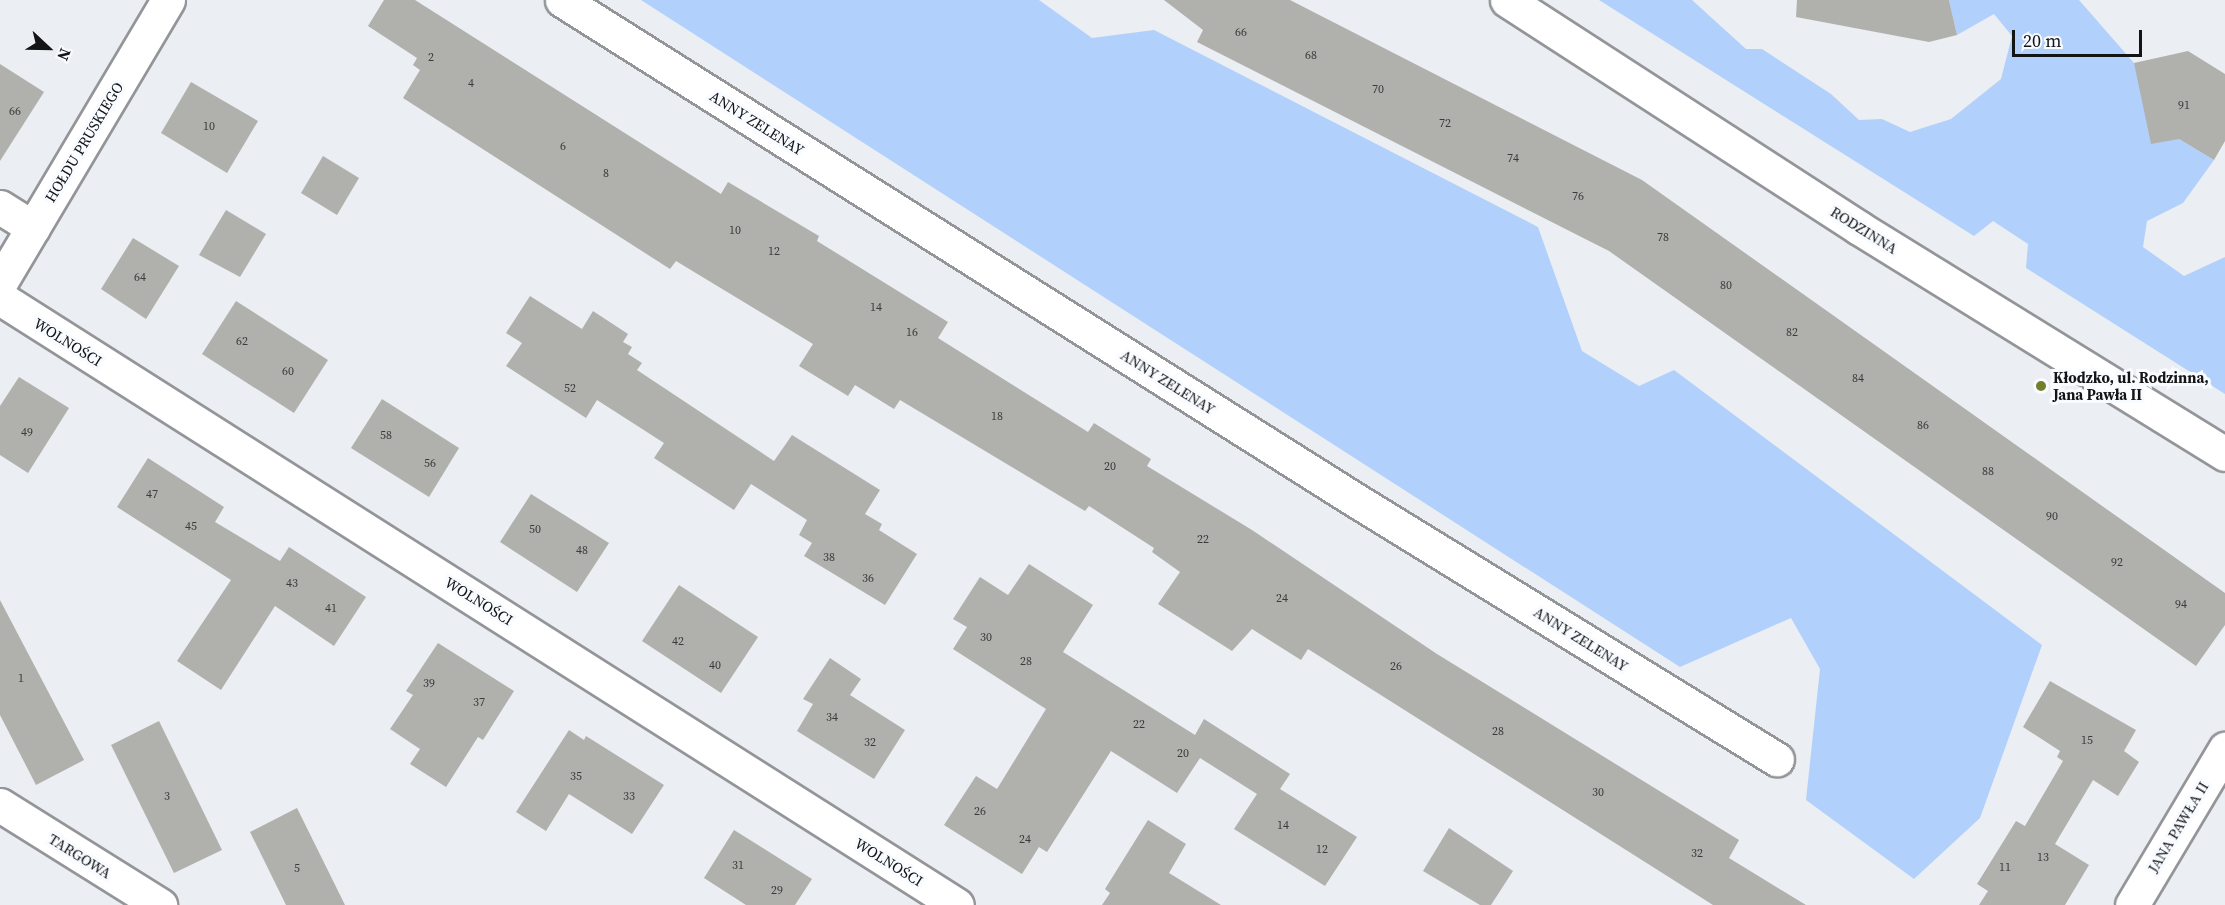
<!DOCTYPE html>
<html>
<head>
<meta charset="utf-8">
<style>
	body { margin:0 }
	#map { position:relative; width:2225px; height:905px; overflow:hidden; background:#ebeef2; font-family:"Source Serif 4",serif }
	div>[style] { position:absolute }
	.green>* { inset:0; background:#b1d1fc }
	.building>* { inset:0; background:#b0b1ad }
	.roads { filter:drop-shadow(2px 0 #939599) drop-shadow(-2px 0 #939599) drop-shadow(0 2px #939599) drop-shadow(0 -2px #939599) }
	.street>* { height:33px; margin:-16.5px; padding:0 16.5px; transform-origin:16.5px; border-radius:16.5px; background:#fff }
	.dots>* { width:16px; height:16px; translate:-50% -50%; box-sizing:border-box; border:3px solid #f8fbff; border-radius:50% }
	span { translate:-50% -50%; white-space:nowrap; text-align:center; line-height:1.15; -webkit-text-stroke:6px #f8fbff; paint-order:stroke }
	.number-label { font-size:12px; color:#3a3b3b }
	.number-label span { -webkit-text-stroke-width:0 }
	.street-label { font-size:15px; color:#131415 }
	.poi-label { font-size:15px; color:#131415; font-weight:700 }
	.left { translate:0 -50%; text-align:left }
	.north { position:absolute; left:18px; top:18px; width:60px; height:60px; -webkit-text-stroke:4px #f8fbff; paint-order:stroke; rotate:112deg; font-size:16px; font-weight:700; line-height:24px; text-align:center; color:#131415 }
	.north::after { content:''; display:block; margin:auto; width:21px; height:27px; background:#131415; clip-path:polygon(50% 0,100% 100%,50% 72%,0 100%) }
	.scale { position:absolute; left:2012px; top:30px; width:130px; height:27px; box-sizing:border-box; border:3px solid #131415; border-top:0; padding-left:8px; font-size:18px; line-height:21px; white-space:nowrap; color:#131415; -webkit-text-stroke:4px #f8fbff; paint-order:stroke }
</style>
</head>
<body>
<div id="map">
	<div class="green">
		<i style="clip-path:polygon(641px 0,1039px 0,1092px 38px,1154px 30px,1538px 227px,1582px 351px,1639px 386px,1674px 370px,2042px 645px,1980px 818px,1914px 879px,1806px 800px,1820px 669px,1791px 618px,1680px 667px)"></i>
		<i style="clip-path:polygon(1599px 0,1692px 0,1746px 49px,1762px 49px,1831px 94px,1859px 120px,1882px 119px,1910px 132px,1951px 119px,2001px 79px,2012px 36px,1994px 14px,1957px 35px,1949px 0,2079px 0,2134px 63px,2179px 139px,2214px 160px,2183px 203px,2147px 221px,2143px 247px,2184px 276px,2225px 257px,2225px 394px,2026px 268px,2028px 244px,1993px 221px,1974px 236px)"></i>
	</div>
	<div class="building">
		<i style="clip-path:polygon(384px 0,415px 0,721px 194px,728px 182px,819px 236px,817px 241px,948px 322px,938px 338px,1088px 432px,1094px 423px,1151px 459px,1147px 466px,1252px 530px,1437px 654px,1739px 840px,1729px 858px,1806px 905px,1713px 905px,1308px 649px,1301px 660px,1252px 629px,1232px 651px,1158px 604px,1180px 572px,1152px 552px,1154px 548px,1089px 506px,1085px 511px,900px 400px,894px 409px,855px 385px,848px 396px,799px 366px,813px 344px,676px 261px,670px 269px,403px 98px,420px 70px,413px 65px,417px 58px,368px 26px)"></i>
		<i style="clip-path:polygon(1164px 0,1290px 0,1642px 180px,2225px 593px,2225px 625px,2196px 666px,1609px 251px,1197px 42px,1203px 30px)"></i>
		<i style="clip-path:polygon(1797px 0,1949px 0,1957px 35px,1929px 42px,1796px 17px)"></i>
		<i style="clip-path:polygon(2188px 51px,2225px 74px,2225px 141px,2214px 160px,2179px 139px,2151px 144px,2134px 63px)"></i>
		<i style="clip-path:polygon(0 64px,44px 92px,0 161px)"></i>
		<i style="clip-path:polygon(191px 82px,258px 121px,227px 173px,161px 133px)"></i>
		<i style="clip-path:polygon(323px 156px,359px 178px,337px 215px,301px 193px)"></i>
		<i style="clip-path:polygon(226px 210px,266px 234px,240px 277px,199px 255px)"></i>
		<i style="clip-path:polygon(133px 238px,179px 266px,146px 319px,101px 289px)"></i>
		<i style="clip-path:polygon(530px 296px,582px 329px,593px 311px,628px 334px,623px 342px,632px 347px,628px 354px,642px 363px,637px 370px,774px 461px,792px 435px,880px 490px,865px 514px,882px 524px,879px 530px,917px 554px,885px 605px,804px 556px,812px 543px,799px 535px,807px 520px,751px 484px,734px 510px,654px 458px,664px 443px,597px 400px,586px 418px,506px 366px,522px 343px,506px 333px)"></i>
		<i style="clip-path:polygon(236px 301px,328px 360px,294px 413px,202px 354px)"></i>
		<i style="clip-path:polygon(19px 377px,69px 408px,28px 473px,0 455px,0 406px)"></i>
		<i style="clip-path:polygon(382px 399px,459px 448px,429px 497px,351px 448px)"></i>
		<i style="clip-path:polygon(148px 458px,224px 507px,215px 522px,280px 561px,289px 547px,366px 597px,334px 646px,275px 606px,221px 690px,177px 661px,231px 580px,117px 507px)"></i>
		<i style="clip-path:polygon(531px 494px,609px 543px,577px 592px,500px 542px)"></i>
		<i style="clip-path:polygon(1029px 564px,1093px 605px,1063px 652px,1195px 735px,1204px 719px,1290px 774px,1280px 789px,1357px 837px,1325px 886px,1234px 829px,1257px 794px,1200px 758px,1177px 793px,1111px 751px,1047px 852px,1039px 847px,1022px 874px,944px 825px,976px 776px,997px 789px,1046px 709px,953px 649px,967px 627px,953px 619px,980px 577px,1008px 595px)"></i>
		<i style="clip-path:polygon(679px 585px,758px 637px,721px 693px,642px 641px)"></i>
		<i style="clip-path:polygon(0 600px,84px 760px,36px 785px,0 715px)"></i>
		<i style="clip-path:polygon(438px 643px,514px 691px,483px 740px,478px 737px,446px 787px,410px 764px,420px 749px,390px 729px,413px 695px,406px 691px)"></i>
		<i style="clip-path:polygon(830px 658px,861px 679px,850px 695px,905px 730px,874px 779px,797px 731px,813px 704px,803px 699px)"></i>
		<i style="clip-path:polygon(2050px 681px,2136px 730px,2124px 751px,2139px 762px,2118px 796px,2093px 780px,2055px 844px,2089px 865px,2065px 905px,1979px 905px,1988px 891px,1977px 884px,2016px 821px,2025px 826px,2063px 761px,2057px 757px,2060px 751px,2023px 727px)"></i>
		<i style="clip-path:polygon(159px 721px,222px 850px,174px 873px,111px 745px)"></i>
		<i style="clip-path:polygon(569px 730px,584px 740px,586px 736px,664px 785px,632px 834px,569px 794px,546px 831px,516px 812px)"></i>
		<i style="clip-path:polygon(297px 808px,345px 905px,286px 905px,250px 832px)"></i>
		<i style="clip-path:polygon(1148px 820px,1186px 844px,1169px 873px,1221px 905px,1102px 905px,1110px 893px,1105px 889px)"></i>
		<i style="clip-path:polygon(1449px 828px,1513px 871px,1491px 905px,1480px 905px,1423px 871px)"></i>
		<i style="clip-path:polygon(734px 830px,812px 879px,795px 905px,746px 905px,704px 878px)"></i>
	</div>
	<div class="roads">
		<div class="street">
			<i style="left:562px;top:0;width:940px;rotate:32.22deg"></i>
			<i style="left:1357px;top:501px;width:493px;rotate:31.6deg"></i>
			<i style="left:1507px;top:0;width:419px;rotate:32.9deg"></i>
			<i style="left:1859px;top:228px;width:430px;rotate:31.7deg"></i>
			<i style="left:0;top:207px;width:39px;rotate:32deg"></i>
			<i style="left:0;top:283px;width:329px;rotate:-59.3deg"></i>
			<i style="left:0;top:298px;width:1133px;rotate:32.39deg"></i>
			<i style="left:0;top:805px;width:189px;rotate:32deg"></i>
			<i style="left:2132px;top:905px;width:182px;rotate:-59.2deg"></i>
		</div>
	</div>
	<div class="dots">
		<i style="left:2041px;top:386px;background:#747f2b"></i>
	</div>
	<div class="number-label">
		<span style="left:1241px;top:33px">66</span>
		<span style="left:1311px;top:56px">68</span>
		<span style="left:431px;top:58px">2</span>
		<span style="left:471px;top:84px">4</span>
		<span style="left:1378px;top:90px">70</span>
		<span style="left:2184px;top:106px">91</span>
		<span style="left:15px;top:112px">66</span>
		<span style="left:1445px;top:124px">72</span>
		<span style="left:209px;top:127px">10</span>
		<span style="left:563px;top:147px">6</span>
		<span style="left:1513px;top:159px">74</span>
		<span style="left:606px;top:174px">8</span>
		<span style="left:1578px;top:197px">76</span>
		<span style="left:735px;top:231px">10</span>
		<span style="left:1663px;top:238px">78</span>
		<span style="left:774px;top:252px">12</span>
		<span style="left:140px;top:278px">64</span>
		<span style="left:1726px;top:286px">80</span>
		<span style="left:876px;top:308px">14</span>
		<span style="left:912px;top:333px">16</span>
		<span style="left:1792px;top:333px">82</span>
		<span style="left:242px;top:342px">62</span>
		<span style="left:288px;top:372px">60</span>
		<span style="left:1858px;top:379px">84</span>
		<span style="left:570px;top:389px">52</span>
		<span style="left:997px;top:417px">18</span>
		<span style="left:1923px;top:426px">86</span>
		<span style="left:27px;top:433px">49</span>
		<span style="left:386px;top:436px">58</span>
		<span style="left:430px;top:464px">56</span>
		<span style="left:1110px;top:467px">20</span>
		<span style="left:1988px;top:472px">88</span>
		<span style="left:152px;top:495px">47</span>
		<span style="left:2052px;top:517px">90</span>
		<span style="left:191px;top:527px">45</span>
		<span style="left:535px;top:530px">50</span>
		<span style="left:1203px;top:540px">22</span>
		<span style="left:582px;top:551px">48</span>
		<span style="left:829px;top:558px">38</span>
		<span style="left:2117px;top:563px">92</span>
		<span style="left:868px;top:579px">36</span>
		<span style="left:292px;top:584px">43</span>
		<span style="left:1282px;top:599px">24</span>
		<span style="left:2181px;top:605px">94</span>
		<span style="left:331px;top:609px">41</span>
		<span style="left:986px;top:638px">30</span>
		<span style="left:678px;top:642px">42</span>
		<span style="left:1026px;top:662px">28</span>
		<span style="left:715px;top:666px">40</span>
		<span style="left:1396px;top:667px">26</span>
		<span style="left:21px;top:679px">1</span>
		<span style="left:429px;top:684px">39</span>
		<span style="left:479px;top:703px">37</span>
		<span style="left:832px;top:718px">34</span>
		<span style="left:1139px;top:725px">22</span>
		<span style="left:1498px;top:732px">28</span>
		<span style="left:2087px;top:741px">15</span>
		<span style="left:870px;top:743px">32</span>
		<span style="left:1183px;top:754px">20</span>
		<span style="left:576px;top:777px">35</span>
		<span style="left:1598px;top:793px">30</span>
		<span style="left:167px;top:797px">3</span>
		<span style="left:629px;top:797px">33</span>
		<span style="left:980px;top:812px">26</span>
		<span style="left:1283px;top:826px">14</span>
		<span style="left:1025px;top:840px">24</span>
		<span style="left:1322px;top:850px">12</span>
		<span style="left:1697px;top:854px">32</span>
		<span style="left:2043px;top:858px">13</span>
		<span style="left:738px;top:866px">31</span>
		<span style="left:2005px;top:868px">11</span>
		<span style="left:297px;top:869px">5</span>
		<span style="left:777px;top:891px">29</span>
	</div>
	<div class="street-label">
		<span style="left:757px;top:123px;rotate:32deg">ANNY ZELENAY</span>
		<span style="left:84px;top:142px;rotate:-59deg">HOŁDU PRUSKIEGO</span>
		<span style="left:1864px;top:230px;rotate:32deg">RODZINNA</span>
		<span style="left:68px;top:342px;rotate:32deg">WOLNOŚCI</span>
		<span style="left:1168px;top:382px;rotate:32deg">ANNY ZELENAY</span>
		<span style="left:479px;top:601px;rotate:32deg">WOLNOŚCI</span>
		<span style="left:1581px;top:639px;rotate:32deg">ANNY ZELENAY</span>
		<span style="left:2178px;top:827px;rotate:-59deg">JANA PAWŁA II</span>
		<span style="left:80px;top:856px;rotate:32deg">TARGOWA</span>
		<span style="left:889px;top:862px;rotate:32deg">WOLNOŚCI</span>
	</div>
	<div class="poi-label">
		<span class="left" style="left:2053px;top:386px">Kłodzko, ul. Rodzinna,<br>Jana Pawła II</span>
	</div>
	<div class="north">N</div>
	<div class="scale">20 m</div>
</div>
</body>
</html>
